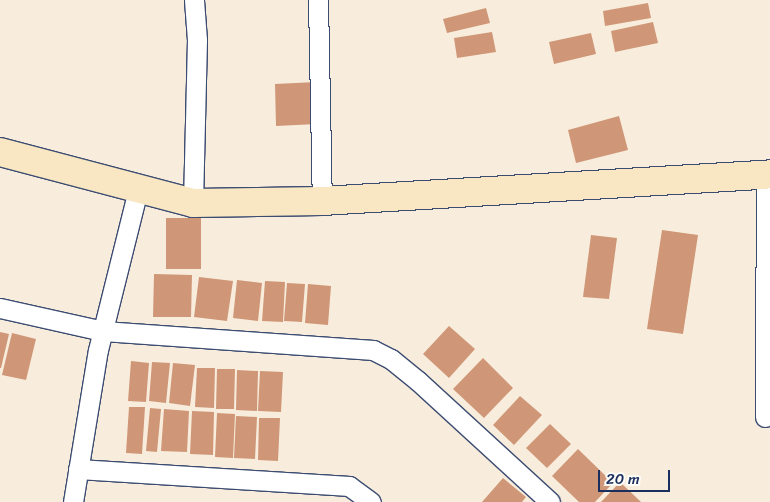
<!DOCTYPE html>
<html>
<head>
<meta charset="utf-8">
<style>
	body { margin:0 }
	#map { position:relative; width:770px; height:502px; overflow:hidden; background:#f8eddc; font-family:Sriracha,sans-serif }
	div>[style] { position:absolute }
	.building>* { inset:0; background:#cf9777 }
	.roads { filter:drop-shadow(1px 0 #3c4c71) drop-shadow(-1px 0 #3c4c71) drop-shadow(0 1px #3c4c71) drop-shadow(0 -1px #3c4c71) }
	.street>* { height:19px; margin:-9.5px; padding:0 9.5px; transform-origin:9.5px; border-radius:9.5px; background:#fff }
	.secondary>* { height:28px; margin:-14px; padding:0 14px; transform-origin:14px; border-radius:14px; background:#f9e7c3 }
	span { translate:-50% -50%; white-space:nowrap; text-align:center; line-height:1.15; -webkit-text-stroke:4px #fdfcf7; paint-order:stroke }
	.scale { position:absolute; left:598px; top:470px; width:72px; height:22px; box-sizing:border-box; border:2px solid #1b2f5e; border-top:0; padding-left:6px; font-size:15px; line-height:18px; white-space:nowrap; color:#1b2f5e; -webkit-text-stroke:4px #fdfcf7; paint-order:stroke }
</style>
</head>
<body>
<div id="map">
	<div class="building">
		<i style="clip-path:polygon(648px 3px,651px 18px,605px 26px,603px 11px)"></i>
		<i style="clip-path:polygon(486px 8px,490px 23px,447px 33px,443px 19px)"></i>
		<i style="clip-path:polygon(653px 22px,658px 43px,615px 52px,611px 31px)"></i>
		<i style="clip-path:polygon(492px 32px,496px 52px,457px 58px,454px 38px)"></i>
		<i style="clip-path:polygon(591px 33px,596px 54px,554px 64px,549px 42px)"></i>
		<i style="clip-path:polygon(316px 82px,317px 124px,276px 126px,275px 84px)"></i>
		<i style="clip-path:polygon(619px 116px,628px 150px,576px 163px,568px 130px)"></i>
		<i style="clip-path:polygon(166px 218px,201px 218px,201px 269px,166px 269px)"></i>
		<i style="clip-path:polygon(662px 230px,698px 235px,683px 334px,647px 329px)"></i>
		<i style="clip-path:polygon(591px 235px,617px 238px,609px 299px,583px 297px)"></i>
		<i style="clip-path:polygon(154px 274px,192px 275px,191px 317px,153px 317px)"></i>
		<i style="clip-path:polygon(199px 277px,233px 281px,227px 321px,194px 317px)"></i>
		<i style="clip-path:polygon(237px 280px,262px 283px,258px 321px,233px 318px)"></i>
		<i style="clip-path:polygon(265px 281px,285px 282px,283px 322px,262px 321px)"></i>
		<i style="clip-path:polygon(287px 283px,305px 284px,302px 322px,284px 321px)"></i>
		<i style="clip-path:polygon(308px 284px,331px 286px,328px 325px,305px 323px)"></i>
		<i style="clip-path:polygon(449px 326px,475px 349px,449px 378px,423px 354px)"></i>
		<i style="clip-path:polygon(0 332px,9px 334px,1px 368px,0 368px)"></i>
		<i style="clip-path:polygon(12px 333px,36px 339px,26px 380px,2px 375px)"></i>
		<i style="clip-path:polygon(483px 358px,513px 388px,484px 418px,453px 389px)"></i>
		<i style="clip-path:polygon(131px 361px,149px 363px,146px 402px,128px 401px)"></i>
		<i style="clip-path:polygon(152px 362px,170px 363px,166px 403px,149px 401px)"></i>
		<i style="clip-path:polygon(173px 363px,195px 365px,190px 406px,169px 403px)"></i>
		<i style="clip-path:polygon(197px 368px,215px 368px,214px 408px,195px 407px)"></i>
		<i style="clip-path:polygon(217px 369px,235px 369px,234px 409px,216px 409px)"></i>
		<i style="clip-path:polygon(237px 370px,258px 371px,257px 411px,236px 410px)"></i>
		<i style="clip-path:polygon(260px 371px,283px 372px,281px 412px,258px 411px)"></i>
		<i style="clip-path:polygon(520px 396px,542px 415px,514px 445px,493px 425px)"></i>
		<i style="clip-path:polygon(129px 407px,145px 407px,142px 454px,126px 453px)"></i>
		<i style="clip-path:polygon(150px 408px,161px 409px,157px 452px,146px 451px)"></i>
		<i style="clip-path:polygon(164px 409px,189px 411px,187px 452px,161px 451px)"></i>
		<i style="clip-path:polygon(192px 411px,214px 412px,213px 455px,190px 454px)"></i>
		<i style="clip-path:polygon(217px 413px,235px 414px,233px 458px,215px 457px)"></i>
		<i style="clip-path:polygon(236px 416px,257px 417px,255px 459px,234px 458px)"></i>
		<i style="clip-path:polygon(259px 418px,280px 418px,278px 461px,258px 460px)"></i>
		<i style="clip-path:polygon(550px 424px,571px 444px,547px 468px,526px 448px)"></i>
		<i style="clip-path:polygon(578px 449px,613px 483px,595px 502px,579px 502px,552px 476px)"></i>
		<i style="clip-path:polygon(503px 478px,526px 497px,522px 502px,482px 502px)"></i>
		<i style="clip-path:polygon(620px 482px,641px 502px,601px 502px)"></i>
	</div>
	<div class="roads">
		<div class="street">
			<i style="left:318px;top:0;width:201px;rotate:88.9deg"></i>
			<i style="left:193px;top:203px;width:163px;rotate:-88.6deg"></i>
			<i style="left:197px;top:40px;width:40px;rotate:-94.3deg"></i>
			<i style="left:0;top:308px;width:106px;rotate:12.6deg"></i>
			<i style="left:103px;top:331px;width:271px;rotate:4deg"></i>
			<i style="left:373px;top:350px;width:20px;rotate:27deg"></i>
			<i style="left:391px;top:359px;width:35px;rotate:39deg"></i>
			<i style="left:418px;top:381px;width:179px;rotate:42.5deg"></i>
			<i style="left:765px;top:417px;width:243px;rotate:-89.8deg"></i>
			<i style="left:78px;top:469px;width:272px;rotate:3.6deg"></i>
			<i style="left:349px;top:486px;width:27px;rotate:36deg"></i>
			<i style="left:73px;top:502px;width:154px;rotate:-80.7deg"></i>
			<i style="left:98px;top:350px;width:166px;rotate:-76deg"></i>
		</div>
		<div class="secondary">
			<i style="left:0;top:152px;width:200px;rotate:14.8deg"></i>
			<i style="left:193px;top:203px;width:129px;rotate:-0.9deg"></i>
			<i style="left:322px;top:201px;width:449px;rotate:-3.4deg"></i>
		</div>
	</div>
	<div class="scale">20 m</div>
</div>
</body>
</html>
